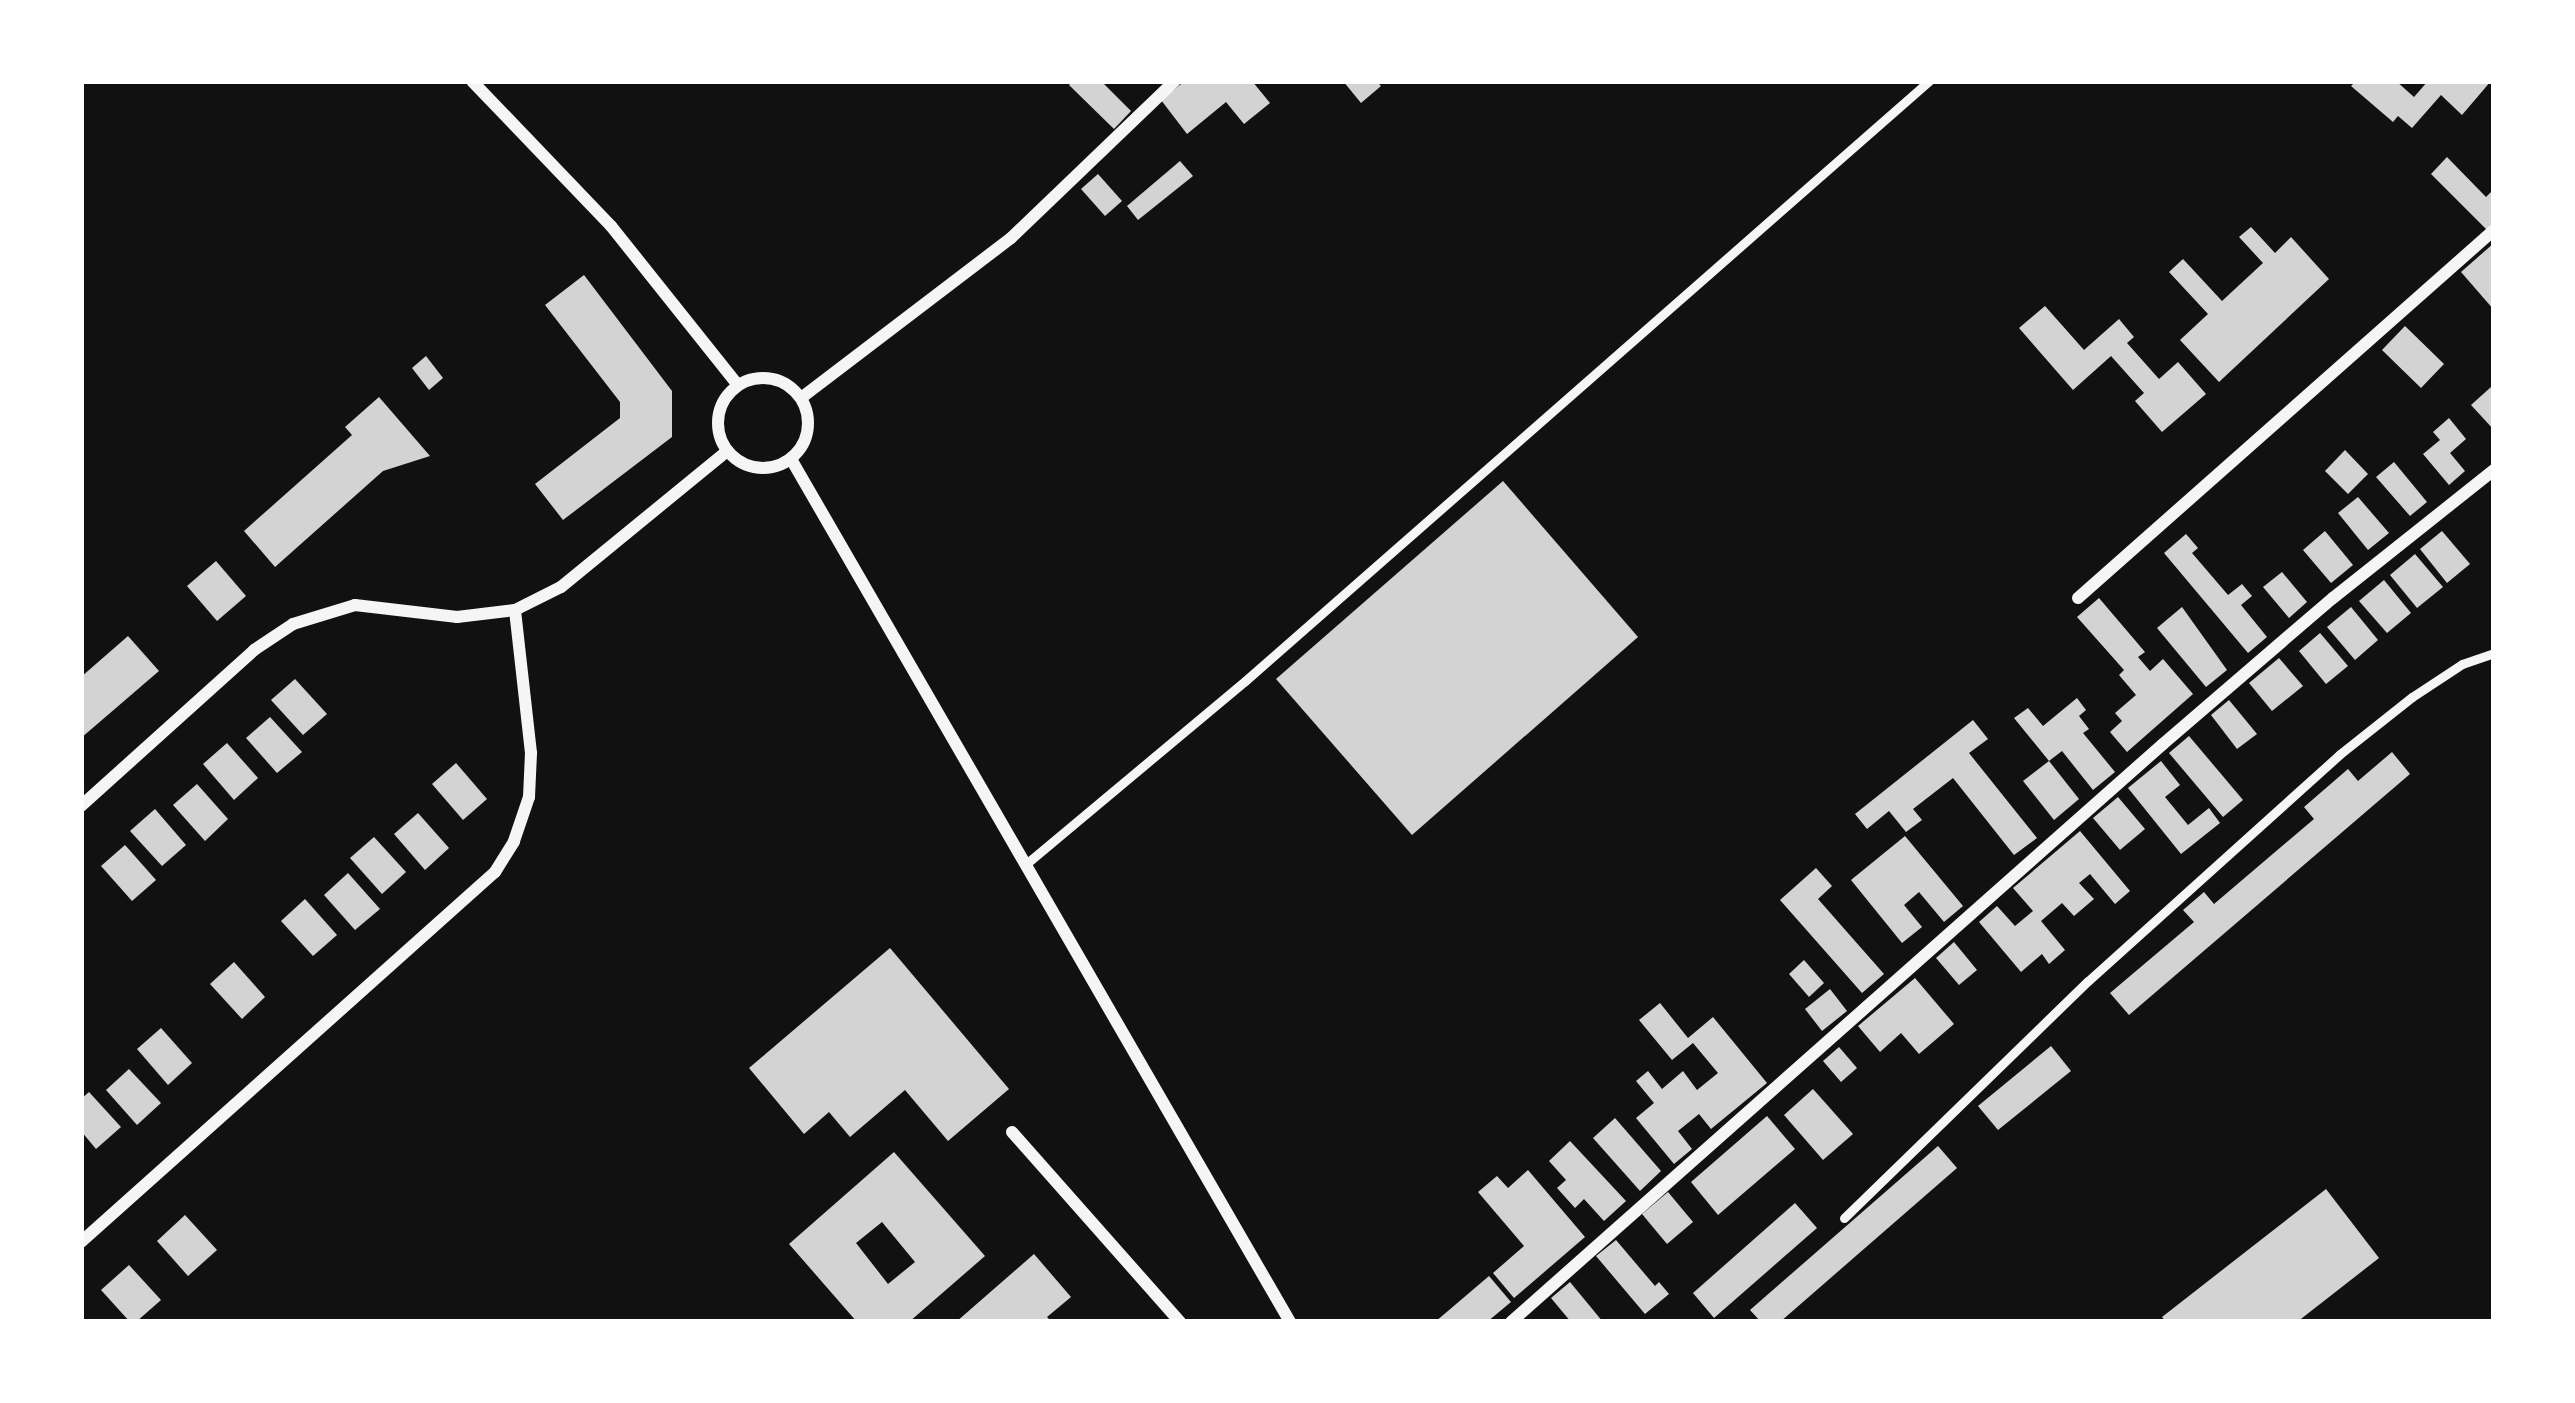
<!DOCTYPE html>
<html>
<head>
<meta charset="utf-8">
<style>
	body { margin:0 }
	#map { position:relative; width:2575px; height:1403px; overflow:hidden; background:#111; font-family:Mulish,sans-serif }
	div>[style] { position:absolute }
	.building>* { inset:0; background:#d3d3d3 }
	.service>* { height:9px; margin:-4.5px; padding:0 4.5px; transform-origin:4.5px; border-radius:4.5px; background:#f5f5f5 }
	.minor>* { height:12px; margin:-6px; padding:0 6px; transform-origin:6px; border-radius:6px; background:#f5f5f5 }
	.minor>.ring { margin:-6px; padding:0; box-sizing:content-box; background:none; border:12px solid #f5f5f5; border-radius:50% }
	span { translate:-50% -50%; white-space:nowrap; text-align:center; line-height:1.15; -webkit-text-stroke:12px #fff; paint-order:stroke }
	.frame { position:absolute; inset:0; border:84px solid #fff; pointer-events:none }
</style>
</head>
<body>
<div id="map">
	<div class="building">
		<i style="clip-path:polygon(1073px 81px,1101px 81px,1131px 111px,1114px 129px,1069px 85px)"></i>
		<i style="clip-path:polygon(1185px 81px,1252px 81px,1270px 103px,1244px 124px,1226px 102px,1187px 134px,1161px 100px)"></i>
		<i style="clip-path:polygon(1343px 81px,1376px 81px,1381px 86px,1361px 103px)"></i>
		<i style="clip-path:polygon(2356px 81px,2396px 81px,2414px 97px,2428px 81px,2491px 81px,2462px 115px,2441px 95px,2412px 128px,2398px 116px,2393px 122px,2351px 86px)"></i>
		<i style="clip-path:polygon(2447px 157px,2486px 197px,2494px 189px,2494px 223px,2487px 230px,2431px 174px)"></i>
		<i style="clip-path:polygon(1180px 161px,1193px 176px,1138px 220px,1127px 206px)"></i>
		<i style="clip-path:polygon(1098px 174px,1122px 201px,1105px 216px,1081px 189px)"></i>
		<i style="clip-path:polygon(2251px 227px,2275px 253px,2291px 237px,2329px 279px,2219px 382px,2180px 340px,2208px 314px,2169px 272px,2183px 259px,2222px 301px,2263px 263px,2239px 237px)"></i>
		<i style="clip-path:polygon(2494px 243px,2494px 310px,2461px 272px)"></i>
		<i style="clip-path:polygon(584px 275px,672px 391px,672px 437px,563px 520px,535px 484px,620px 418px,620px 402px,545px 305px)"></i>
		<i style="clip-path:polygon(2045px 306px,2084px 350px,2119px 319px,2134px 337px,2127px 343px,2159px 379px,2178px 362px,2206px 394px,2162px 432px,2135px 401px,2144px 393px,2111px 356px,2073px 390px,2019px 328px)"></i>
		<i style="clip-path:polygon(2405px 326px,2444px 364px,2421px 388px,2382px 350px)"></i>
		<i style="clip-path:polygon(426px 356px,443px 378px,429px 390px,412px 368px)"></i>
		<i style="clip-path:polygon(2491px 387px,2494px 391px,2494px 430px,2471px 405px)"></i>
		<i style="clip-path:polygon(379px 397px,430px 456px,383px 471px,275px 567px,244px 531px,352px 435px,345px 427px)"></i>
		<i style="clip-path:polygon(2449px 418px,2466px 439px,2450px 453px,2465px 471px,2449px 485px,2423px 454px,2440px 440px,2433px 432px)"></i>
		<i style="clip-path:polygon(2345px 450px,2368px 474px,2348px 494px,2325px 471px)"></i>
		<i style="clip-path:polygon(2394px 462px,2427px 502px,2410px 516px,2376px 477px)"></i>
		<i style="clip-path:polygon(1503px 481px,1638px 637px,1412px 835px,1276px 679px)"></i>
		<i style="clip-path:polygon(2358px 497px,2389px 533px,2368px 550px,2338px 513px)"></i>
		<i style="clip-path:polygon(2325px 531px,2353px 565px,2331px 583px,2303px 550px)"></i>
		<i style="clip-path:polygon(2442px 531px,2470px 564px,2447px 583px,2420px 549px)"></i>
		<i style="clip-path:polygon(2186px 534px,2198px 548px,2192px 553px,2228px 595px,2242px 584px,2252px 596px,2241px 605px,2267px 637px,2248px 653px,2164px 553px)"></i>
		<i style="clip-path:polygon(2415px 554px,2443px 587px,2417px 608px,2390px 575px)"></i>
		<i style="clip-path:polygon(216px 561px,246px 596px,217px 621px,187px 586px)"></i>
		<i style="clip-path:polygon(2282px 572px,2307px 602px,2289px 618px,2263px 587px)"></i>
		<i style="clip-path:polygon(2384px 580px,2411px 613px,2387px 633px,2359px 601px)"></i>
		<i style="clip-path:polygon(2099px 598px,2145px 652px,2138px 657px,2150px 671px,2163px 659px,2193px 694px,2127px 752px,2110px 732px,2122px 721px,2115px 713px,2136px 695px,2119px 675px,2124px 670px,2077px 617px)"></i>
		<i style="clip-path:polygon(2182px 607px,2227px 670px,2206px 687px,2157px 628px)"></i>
		<i style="clip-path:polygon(2351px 607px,2378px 640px,2355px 660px,2327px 627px)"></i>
		<i style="clip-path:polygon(2320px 633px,2348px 666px,2326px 684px,2299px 651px)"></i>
		<i style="clip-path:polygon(128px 636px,159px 671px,81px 738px,81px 677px)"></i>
		<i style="clip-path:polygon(2279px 658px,2303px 686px,2272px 711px,2249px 683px)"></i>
		<i style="clip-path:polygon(295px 679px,327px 714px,303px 735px,271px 700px)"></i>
		<i style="clip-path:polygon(2077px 698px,2086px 710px,2079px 716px,2089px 729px,2083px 733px,2115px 772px,2093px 790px,2062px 751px,2049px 761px,2014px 718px,2028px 708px,2043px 726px)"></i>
		<i style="clip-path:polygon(2229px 700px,2257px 734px,2237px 749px,2211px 715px)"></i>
		<i style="clip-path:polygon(270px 717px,302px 752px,277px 773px,246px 738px)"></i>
		<i style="clip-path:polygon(1973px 720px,1988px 739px,1969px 753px,2037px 838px,2014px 855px,1953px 778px,1913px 809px,1922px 820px,1906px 832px,1889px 811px,1867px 829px,1855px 814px)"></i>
		<i style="clip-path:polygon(2189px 736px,2243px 800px,2223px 817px,2169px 753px)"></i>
		<i style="clip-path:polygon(227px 743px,258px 778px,234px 800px,203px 764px)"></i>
		<i style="clip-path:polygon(2392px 752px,2410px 774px,2129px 1015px,2110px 993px,2194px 922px,2183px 910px,2204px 892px,2214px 904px,2314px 819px,2304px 807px,2348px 769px,2358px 781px)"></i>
		<i style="clip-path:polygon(2049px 761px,2079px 799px,2054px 820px,2023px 781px)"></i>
		<i style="clip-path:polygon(2161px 761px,2180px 785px,2165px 797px,2188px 825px,2209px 808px,2220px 823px,2181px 854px,2128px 788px)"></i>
		<i style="clip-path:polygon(456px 763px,487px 799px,463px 820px,432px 784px)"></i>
		<i style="clip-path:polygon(197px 784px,228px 819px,205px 841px,173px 805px)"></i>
		<i style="clip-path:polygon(2118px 797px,2145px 829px,2120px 850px,2093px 818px)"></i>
		<i style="clip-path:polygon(155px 809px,186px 845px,162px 866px,130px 831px)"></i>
		<i style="clip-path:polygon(418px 813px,449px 848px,425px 870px,394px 834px)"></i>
		<i style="clip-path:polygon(2080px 831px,2130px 891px,2115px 904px,2090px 874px,2079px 883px,2094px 899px,2074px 916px,2062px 903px,2041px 921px,2065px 950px,2049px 964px,2042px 954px,2021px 972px,1979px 922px,1997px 906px,2015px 926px,2033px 911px,2013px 888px)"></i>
		<i style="clip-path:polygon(1905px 836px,1963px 906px,1944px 922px,1919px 892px,1904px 905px,1922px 927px,1902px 943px,1851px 880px)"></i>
		<i style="clip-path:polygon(374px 837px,406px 872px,382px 894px,350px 858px)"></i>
		<i style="clip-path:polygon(125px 845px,156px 880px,132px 901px,101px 866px)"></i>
		<i style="clip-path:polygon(1816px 868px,1832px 886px,1818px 899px,1884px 974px,1862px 993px,1780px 900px)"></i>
		<i style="clip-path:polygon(348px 873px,380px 909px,355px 930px,324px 895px)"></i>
		<i style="clip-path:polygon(305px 899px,337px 935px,313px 956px,281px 921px)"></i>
		<i style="clip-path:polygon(1954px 942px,1977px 970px,1959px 985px,1936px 958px)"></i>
		<i style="clip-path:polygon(890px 948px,1009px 1089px,948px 1141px,905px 1090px,850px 1137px,829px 1112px,804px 1134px,749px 1068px)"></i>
		<i style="clip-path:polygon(1804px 960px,1824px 983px,1809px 997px,1789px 974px)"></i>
		<i style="clip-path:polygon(234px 962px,265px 997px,242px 1019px,210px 984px)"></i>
		<i style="clip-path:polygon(1915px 978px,1954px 1024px,1919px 1054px,1901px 1033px,1880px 1052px,1858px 1026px)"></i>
		<i style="clip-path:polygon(1830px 989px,1847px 1011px,1822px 1031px,1805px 1009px)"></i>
		<i style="clip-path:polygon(1660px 1003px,1688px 1038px,1713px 1017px,1767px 1083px,1711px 1129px,1699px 1114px,1678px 1131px,1692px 1149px,1674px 1164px,1636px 1118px,1654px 1103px,1636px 1081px,1648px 1071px,1662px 1089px,1683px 1071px,1697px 1090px,1718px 1073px,1693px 1043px,1672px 1060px,1639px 1020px)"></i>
		<i style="clip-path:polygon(161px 1028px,192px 1063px,168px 1085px,137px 1049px)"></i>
		<i style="clip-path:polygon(2051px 1046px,2071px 1071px,1998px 1130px,1978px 1106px)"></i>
		<i style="clip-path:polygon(1839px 1047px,1857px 1068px,1841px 1082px,1823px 1061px)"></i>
		<i style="clip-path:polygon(129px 1069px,161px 1103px,137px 1125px,106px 1090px)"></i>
		<i style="clip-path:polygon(1813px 1089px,1853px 1134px,1823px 1160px,1784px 1115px)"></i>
		<i style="clip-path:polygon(89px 1092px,121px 1127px,96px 1149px,81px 1131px,81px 1099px)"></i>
		<i style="clip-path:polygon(1767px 1116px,1795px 1149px,1718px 1215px,1691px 1182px)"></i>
		<i style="clip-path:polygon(1615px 1118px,1661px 1171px,1640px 1191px,1593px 1138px)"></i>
		<i style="clip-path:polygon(1570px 1141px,1626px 1201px,1604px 1221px,1584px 1199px,1575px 1208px,1557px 1188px,1566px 1180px,1549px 1161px)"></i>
		<i style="clip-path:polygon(1938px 1146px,1957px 1168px,1780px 1322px,1761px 1322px,1750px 1310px)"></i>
		<i style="clip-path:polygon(evenodd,894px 1152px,985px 1256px,909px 1322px,857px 1322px,789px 1244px,894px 1152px,882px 1222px,915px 1262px,888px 1284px,856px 1243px,882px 1222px)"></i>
		<i style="clip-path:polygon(1528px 1170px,1585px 1237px,1514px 1298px,1493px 1273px,1524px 1246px,1478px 1192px,1497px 1176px,1508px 1188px)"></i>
		<i style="clip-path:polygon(2326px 1189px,2379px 1258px,2297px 1322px,2166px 1322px,2162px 1317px)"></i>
		<i style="clip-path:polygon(1668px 1192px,1693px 1222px,1667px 1244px,1642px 1214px)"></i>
		<i style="clip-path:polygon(1795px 1203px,1817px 1228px,1714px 1318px,1693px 1293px)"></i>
		<i style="clip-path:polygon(185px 1215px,217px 1250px,188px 1276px,157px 1241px)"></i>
		<i style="clip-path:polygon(1616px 1240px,1655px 1286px,1659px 1282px,1669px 1294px,1645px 1314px,1596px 1256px)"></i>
		<i style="clip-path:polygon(1034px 1254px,1071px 1297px,1047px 1317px,1052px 1322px,956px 1322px)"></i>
		<i style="clip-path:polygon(129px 1265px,161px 1300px,136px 1322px,130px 1322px,101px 1290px)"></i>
		<i style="clip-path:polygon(1489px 1276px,1511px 1302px,1487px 1322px,1435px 1322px)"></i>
		<i style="clip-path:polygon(1570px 1282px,1603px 1322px,1571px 1322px,1551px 1298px)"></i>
	</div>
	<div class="service">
		<i style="left:1026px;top:864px;width:285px;rotate:-39.9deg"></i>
		<i style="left:1245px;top:681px;width:910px;rotate:-41.26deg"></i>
		<i style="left:1844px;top:1218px;width:340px;rotate:-44.2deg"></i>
		<i style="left:2088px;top:981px;width:339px;rotate:-42deg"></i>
		<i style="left:2340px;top:754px;width:92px;rotate:-38.4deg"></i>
		<i style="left:2412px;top:697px;width:60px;rotate:-33.4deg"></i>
		<i style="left:2462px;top:664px;width:34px;rotate:-19deg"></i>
	</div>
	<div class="minor">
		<i style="left:472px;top:81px;width:201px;rotate:46.2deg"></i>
		<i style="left:611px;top:226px;width:203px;rotate:51.4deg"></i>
		<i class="ring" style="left:718px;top:378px;width:78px;height:78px"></i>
		<i style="left:801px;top:398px;width:264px;rotate:-37.3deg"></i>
		<i style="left:1011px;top:238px;width:227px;rotate:-43.8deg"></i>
		<i style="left:791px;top:459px;width:997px;rotate:59.96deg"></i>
		<i style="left:2078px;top:598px;width:555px;rotate:-41.5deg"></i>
		<i style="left:81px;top:806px;width:233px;rotate:-42deg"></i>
		<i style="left:254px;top:650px;width:47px;rotate:-33.7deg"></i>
		<i style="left:293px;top:624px;width:65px;rotate:-17deg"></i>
		<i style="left:355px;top:605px;width:103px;rotate:6.7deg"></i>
		<i style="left:457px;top:617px;width:58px;rotate:-6.9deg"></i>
		<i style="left:515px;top:610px;width:51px;rotate:-26.6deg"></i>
		<i style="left:561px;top:587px;width:215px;rotate:-39.3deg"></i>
		<i style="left:1012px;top:1132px;width:254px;rotate:48.5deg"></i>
		<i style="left:81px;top:1242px;width:555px;rotate:-41.79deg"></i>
		<i style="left:495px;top:872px;width:36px;rotate:-58deg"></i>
		<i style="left:514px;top:841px;width:46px;rotate:-71.2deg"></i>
		<i style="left:529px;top:797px;width:44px;rotate:-87.4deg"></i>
		<i style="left:531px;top:753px;width:144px;rotate:-96.4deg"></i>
		<i style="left:1511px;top:1322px;width:871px;rotate:-41.56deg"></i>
		<i style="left:2163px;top:744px;width:224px;rotate:-40.7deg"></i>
		<i style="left:2333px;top:598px;width:206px;rotate:-38.5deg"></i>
	</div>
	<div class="frame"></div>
</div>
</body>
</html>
